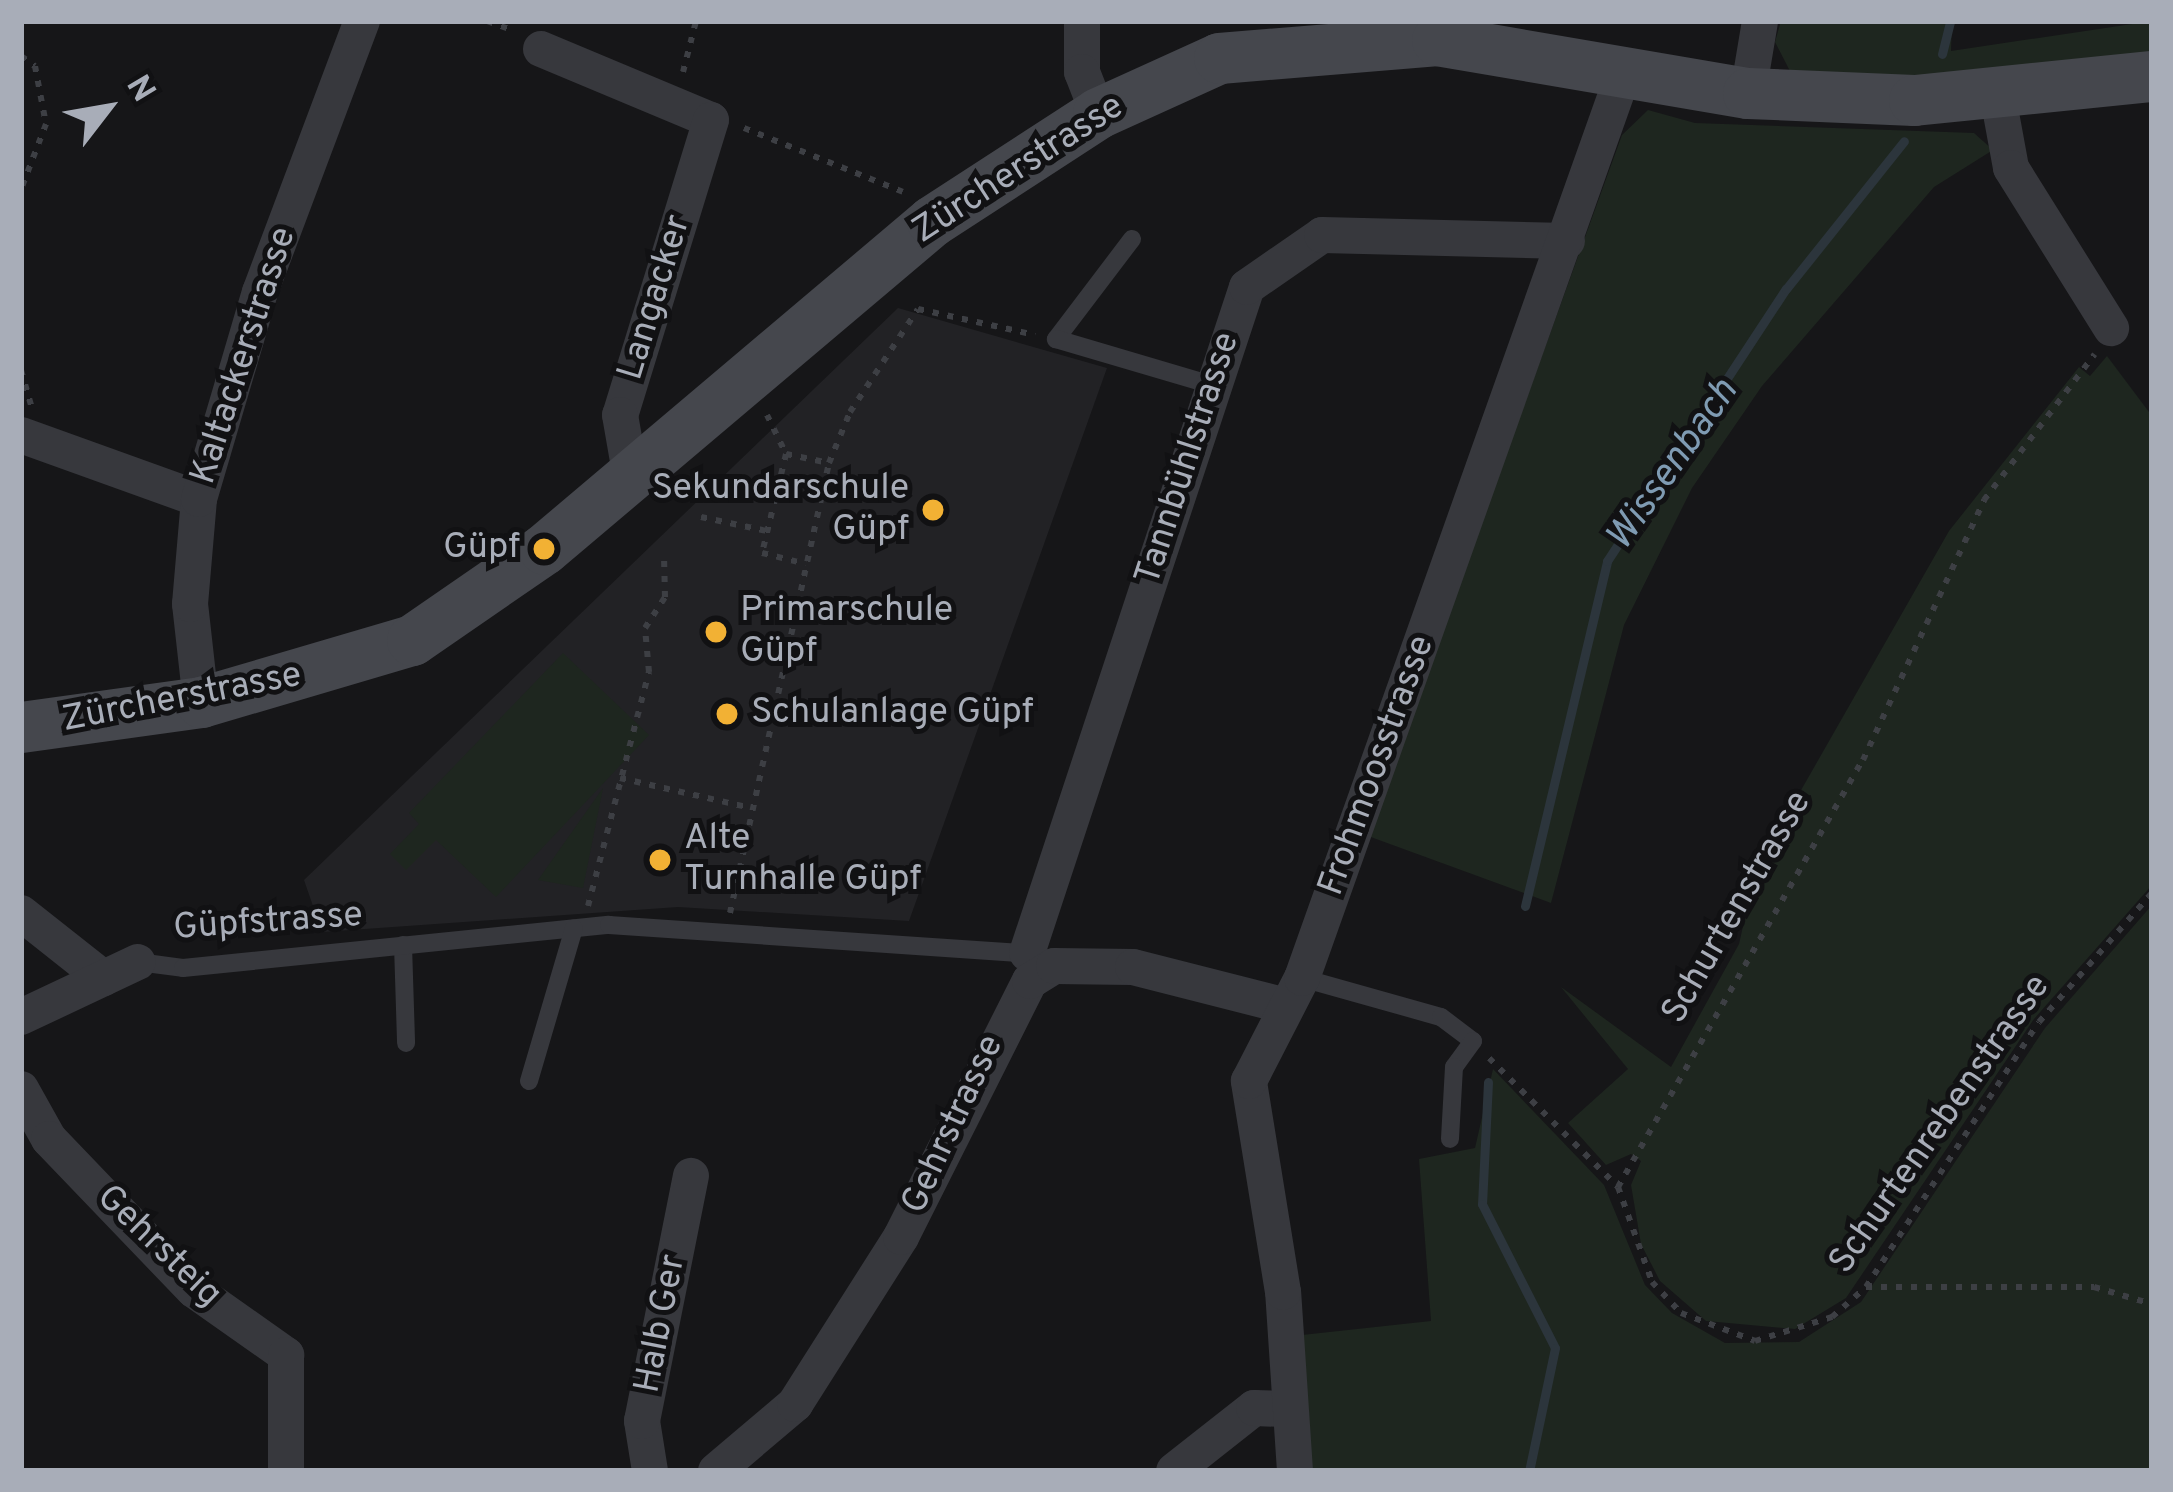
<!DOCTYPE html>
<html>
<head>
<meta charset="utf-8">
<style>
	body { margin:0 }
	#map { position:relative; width:2173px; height:1492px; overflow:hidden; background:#161618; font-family:Overpass,sans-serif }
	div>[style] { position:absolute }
	.built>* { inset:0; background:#222225 }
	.green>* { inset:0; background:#1e261f }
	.stream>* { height:9px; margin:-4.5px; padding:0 4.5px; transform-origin:4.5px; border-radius:4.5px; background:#2c353c }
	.path>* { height:6px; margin-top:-3px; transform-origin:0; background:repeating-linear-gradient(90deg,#3d3f44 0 6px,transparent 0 15px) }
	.lane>* { height:18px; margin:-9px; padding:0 9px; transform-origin:9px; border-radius:9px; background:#37383d }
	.street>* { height:36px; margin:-18px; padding:0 18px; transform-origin:18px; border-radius:18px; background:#37383d }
	.secondary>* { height:51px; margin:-25.5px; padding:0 25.5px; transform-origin:25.5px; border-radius:25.5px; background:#45474d }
	.dots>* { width:33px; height:33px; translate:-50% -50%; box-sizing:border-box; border:6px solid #111113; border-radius:50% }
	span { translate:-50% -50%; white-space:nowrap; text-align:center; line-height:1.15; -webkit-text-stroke:10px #111113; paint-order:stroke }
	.street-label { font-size:36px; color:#a8adb8 }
	.poi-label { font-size:36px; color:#a8adb8 }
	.right { translate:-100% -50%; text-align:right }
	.left { translate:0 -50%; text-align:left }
	.water-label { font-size:39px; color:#7f9bb3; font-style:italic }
	.frame { position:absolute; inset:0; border:24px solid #a8adb8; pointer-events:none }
	.north { position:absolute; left:48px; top:48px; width:120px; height:120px; -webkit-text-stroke:9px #111113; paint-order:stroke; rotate:59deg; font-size:33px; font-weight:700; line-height:48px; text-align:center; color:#a8adb8 }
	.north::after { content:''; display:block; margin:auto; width:42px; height:54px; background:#a8adb8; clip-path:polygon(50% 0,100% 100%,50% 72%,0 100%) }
</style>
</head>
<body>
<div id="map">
	<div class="built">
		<i style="clip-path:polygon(898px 308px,1107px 368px,909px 921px,678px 907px,322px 932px,304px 880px)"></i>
	</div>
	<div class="green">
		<i style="clip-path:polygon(1781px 21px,1952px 21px,1951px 51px,2152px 21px,2152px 55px,2012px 76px,1792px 75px,1775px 42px)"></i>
		<i style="clip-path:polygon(1648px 110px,1695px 123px,1974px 133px,1993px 150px,1934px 187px,1762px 386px,1692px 488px,1624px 625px,1551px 903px,1368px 836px,1622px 135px)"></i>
		<i style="clip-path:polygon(2107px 356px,2152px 416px,2152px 885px,2034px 1019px,1846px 1298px,1795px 1329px,1706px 1321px,1660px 1281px,1641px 1244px,1631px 1185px,1641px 1161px,1631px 1154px,1606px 1165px,1568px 1123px,1628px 1069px,1561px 987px,1671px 1067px,1739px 944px,1756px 869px,1949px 531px,2079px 367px,2090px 376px)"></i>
		<i style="clip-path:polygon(563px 653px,649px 735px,496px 897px,436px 840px,406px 870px,390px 854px,419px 824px,409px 813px)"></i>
		<i style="clip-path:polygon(603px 788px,583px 888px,538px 880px)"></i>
		<i style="clip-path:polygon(2152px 905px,2152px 1471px,1311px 1471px,1302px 1335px,1431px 1321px,1419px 1159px,1475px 1148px,1493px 1069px,1604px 1185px,1645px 1285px,1672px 1313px,1725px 1343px,1799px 1342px,1861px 1302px,2045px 1028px)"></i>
	</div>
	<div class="stream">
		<i style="left:1942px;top:54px;width:34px;rotate:-76deg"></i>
		<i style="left:1525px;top:906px;width:355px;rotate:-76.6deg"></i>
		<i style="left:1607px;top:561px;width:326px;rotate:-56.7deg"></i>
		<i style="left:1786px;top:289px;width:189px;rotate:-51.4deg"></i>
		<i style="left:1488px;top:1082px;width:122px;rotate:92.8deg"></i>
		<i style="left:1482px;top:1204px;width:161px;rotate:63.1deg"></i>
		<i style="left:1555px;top:1348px;width:126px;rotate:101.9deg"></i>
	</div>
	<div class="path">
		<i style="left:487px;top:21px;width:29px;rotate:20deg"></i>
		<i style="left:21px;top:56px;width:17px;rotate:36deg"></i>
		<i style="left:35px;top:66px;width:59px;rotate:79.3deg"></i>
		<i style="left:46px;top:124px;width:70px;rotate:111deg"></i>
		<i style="left:683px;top:72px;width:53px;rotate:-75.7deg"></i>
		<i style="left:744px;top:128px;width:171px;rotate:21.9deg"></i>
		<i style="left:21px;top:370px;width:37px;rotate:74deg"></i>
		<i style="left:767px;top:415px;width:43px;rotate:64deg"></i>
		<i style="left:786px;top:454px;width:102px;rotate:103.6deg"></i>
		<i style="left:762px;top:553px;width:45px;rotate:14deg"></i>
		<i style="left:786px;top:454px;width:44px;rotate:11.8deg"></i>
		<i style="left:701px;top:517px;width:67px;rotate:12deg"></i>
		<i style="left:620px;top:778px;width:134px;rotate:12.9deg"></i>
		<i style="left:588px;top:906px;width:242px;rotate:-75.4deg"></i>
		<i style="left:649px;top:672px;width:44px;rotate:-95.2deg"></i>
		<i style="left:645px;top:628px;width:37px;rotate:-57deg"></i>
		<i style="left:665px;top:597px;width:41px;rotate:-91.4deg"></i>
		<i style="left:730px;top:913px;width:461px;rotate:-77.6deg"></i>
		<i style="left:829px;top:463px;width:55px;rotate:-67.6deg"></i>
		<i style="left:850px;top:412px;width:123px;rotate:-56.6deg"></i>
		<i style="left:918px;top:309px;width:120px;rotate:12.5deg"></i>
		<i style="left:1489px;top:1058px;width:182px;rotate:45deg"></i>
		<i style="left:1618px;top:1187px;width:492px;rotate:-60.2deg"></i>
		<i style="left:1863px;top:760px;width:287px;rotate:-65deg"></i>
		<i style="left:1984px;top:500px;width:183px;rotate:-52.8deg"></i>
		<i style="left:1618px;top:1187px;width:101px;rotate:70.3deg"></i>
		<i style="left:1652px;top:1282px;width:42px;rotate:46.9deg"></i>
		<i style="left:1681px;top:1313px;width:79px;rotate:20.7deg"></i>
		<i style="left:1755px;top:1341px;width:81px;rotate:-17.3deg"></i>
		<i style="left:1832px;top:1317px;width:45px;rotate:-41.4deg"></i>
		<i style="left:1866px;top:1287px;width:316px;rotate:-56.9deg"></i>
		<i style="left:2039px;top:1022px;width:171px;rotate:-48.8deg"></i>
		<i style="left:1866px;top:1287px;width:228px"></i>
		<i style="left:2094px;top:1287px;width:60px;rotate:16.3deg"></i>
	</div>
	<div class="lane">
		<i style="left:1132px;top:239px;width:126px;rotate:127.2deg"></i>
		<i style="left:1056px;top:339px;width:163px;rotate:16.4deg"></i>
		<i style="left:403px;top:945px;width:98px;rotate:88.2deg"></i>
		<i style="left:138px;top:962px;width:45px;rotate:7.6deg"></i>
		<i style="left:183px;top:968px;width:428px;rotate:-5.8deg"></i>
		<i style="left:609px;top:925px;width:421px;rotate:3.9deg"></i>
		<i style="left:1302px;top:978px;width:144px;rotate:15.7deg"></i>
		<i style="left:1441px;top:1017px;width:40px;rotate:37deg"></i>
		<i style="left:1473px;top:1041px;width:32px;rotate:126deg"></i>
		<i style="left:1454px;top:1067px;width:72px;rotate:93.2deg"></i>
		<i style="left:529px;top:1081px;width:159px;rotate:-73.6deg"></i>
	</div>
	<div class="street">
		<i style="left:1082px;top:21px;width:51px;rotate:90deg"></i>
		<i style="left:1082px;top:72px;width:44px;rotate:68.7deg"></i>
		<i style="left:541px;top:49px;width:184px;rotate:22.7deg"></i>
		<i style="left:711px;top:120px;width:309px;rotate:107.1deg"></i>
		<i style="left:620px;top:415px;width:64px;rotate:80.1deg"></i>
		<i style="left:1748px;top:93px;width:73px;rotate:-80.5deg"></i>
		<i style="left:1998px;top:97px;width:72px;rotate:79.6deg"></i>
		<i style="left:2011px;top:168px;width:189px;rotate:58deg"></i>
		<i style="left:21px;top:435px;width:189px;rotate:19.8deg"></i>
		<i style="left:201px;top:702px;width:99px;rotate:-96.4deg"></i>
		<i style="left:190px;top:604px;width:105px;rotate:-85.1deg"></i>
		<i style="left:199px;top:499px;width:216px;rotate:-73.6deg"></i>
		<i style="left:260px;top:292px;width:290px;rotate:-69.4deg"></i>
		<i style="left:21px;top:913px;width:105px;rotate:38.4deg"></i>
		<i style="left:1027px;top:953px;width:701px;rotate:-71.72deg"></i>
		<i style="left:1247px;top:287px;width:91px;rotate:-34.7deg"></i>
		<i style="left:1322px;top:235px;width:245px;rotate:1.4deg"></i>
		<i style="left:21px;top:1017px;width:129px;rotate:-25.2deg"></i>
		<i style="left:21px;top:1089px;width:57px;rotate:60.8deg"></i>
		<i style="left:49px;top:1139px;width:209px;rotate:46.2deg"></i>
		<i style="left:194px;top:1290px;width:113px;rotate:35.2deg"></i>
		<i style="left:286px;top:1355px;width:116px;rotate:90deg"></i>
		<i style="left:650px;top:1471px;width:51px;rotate:-99.1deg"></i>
		<i style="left:642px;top:1421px;width:250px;rotate:-78.7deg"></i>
		<i style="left:716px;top:1471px;width:104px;rotate:-40.3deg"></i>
		<i style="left:795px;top:1404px;width:198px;rotate:-57.6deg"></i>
		<i style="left:901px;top:1237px;width:287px;rotate:-63.3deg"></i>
		<i style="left:1030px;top:981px;width:28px;rotate:-32deg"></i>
		<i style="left:1054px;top:966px;width:79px;rotate:0.7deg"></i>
		<i style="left:1133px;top:967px;width:154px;rotate:14.3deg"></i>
		<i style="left:1174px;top:1471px;width:102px;rotate:-38.2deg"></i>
		<i style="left:1254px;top:1408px;width:36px;rotate:2deg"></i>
		<i style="left:1295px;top:1471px;width:179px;rotate:-93.8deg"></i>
		<i style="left:1283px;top:1292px;width:214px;rotate:-99.2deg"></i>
		<i style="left:1249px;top:1081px;width:116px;rotate:-62.8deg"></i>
		<i style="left:1302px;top:978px;width:962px;rotate:-70.43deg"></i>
	</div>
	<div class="secondary">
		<i style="left:21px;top:727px;width:182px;rotate:-7.9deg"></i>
		<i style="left:201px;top:702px;width:220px;rotate:-16.4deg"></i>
		<i style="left:412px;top:640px;width:160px;rotate:-34.6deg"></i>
		<i style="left:544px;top:549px;width:508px;rotate:-40.21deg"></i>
		<i style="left:932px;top:221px;width:198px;rotate:-33deg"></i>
		<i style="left:1098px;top:113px;width:133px;rotate:-24.4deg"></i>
		<i style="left:1219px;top:58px;width:219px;rotate:-4.7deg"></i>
		<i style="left:1437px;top:40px;width:315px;rotate:9.7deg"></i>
		<i style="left:1748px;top:93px;width:166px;rotate:2.4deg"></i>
		<i style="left:1914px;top:100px;width:239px;rotate:-5.8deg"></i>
	</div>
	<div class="dots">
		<i style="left:933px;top:510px;background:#f2b134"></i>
		<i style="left:544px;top:549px;background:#f2b134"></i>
		<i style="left:716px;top:632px;background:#f2b134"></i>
		<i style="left:727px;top:714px;background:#f2b134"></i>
		<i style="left:660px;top:860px;background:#f2b134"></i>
	</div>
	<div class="street-label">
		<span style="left:1019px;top:170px;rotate:-33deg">Zürcherstrasse</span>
		<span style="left:656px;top:298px;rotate:-73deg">Langacker</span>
		<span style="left:245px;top:356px;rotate:-72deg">Kaltackerstrasse</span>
		<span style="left:1189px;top:459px;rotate:-72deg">Tannbühlstrasse</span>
		<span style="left:182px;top:699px;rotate:-11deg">Zürcherstrasse</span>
		<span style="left:1378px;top:766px;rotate:-70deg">Frohmoosstrasse</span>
		<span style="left:1738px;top:908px;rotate:-60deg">Schurtenstrasse</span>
		<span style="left:268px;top:923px;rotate:-4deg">Güpfstrasse</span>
		<span style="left:954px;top:1125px;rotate:-65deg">Gehrstrasse</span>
		<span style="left:1941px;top:1125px;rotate:-55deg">Schurtenrebenstrasse</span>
		<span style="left:158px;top:1247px;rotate:44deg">Gehrsteig</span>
		<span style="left:662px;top:1324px;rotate:-79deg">Halb Ger</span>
	</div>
	<div class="poi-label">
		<span class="right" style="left:909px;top:510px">Sekundarschule<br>Güpf</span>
		<span class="right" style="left:520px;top:549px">Güpf</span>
		<span class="left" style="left:740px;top:632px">Primarschule<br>Güpf</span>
		<span class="left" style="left:751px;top:714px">Schulanlage Güpf</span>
		<span class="left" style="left:684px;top:860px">Alte<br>Turnhalle Güpf</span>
	</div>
	<div class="water-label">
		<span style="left:1674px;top:466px;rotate:-55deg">Wissenbach</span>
	</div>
	<div class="frame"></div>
	<div class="north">N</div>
</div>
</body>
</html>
